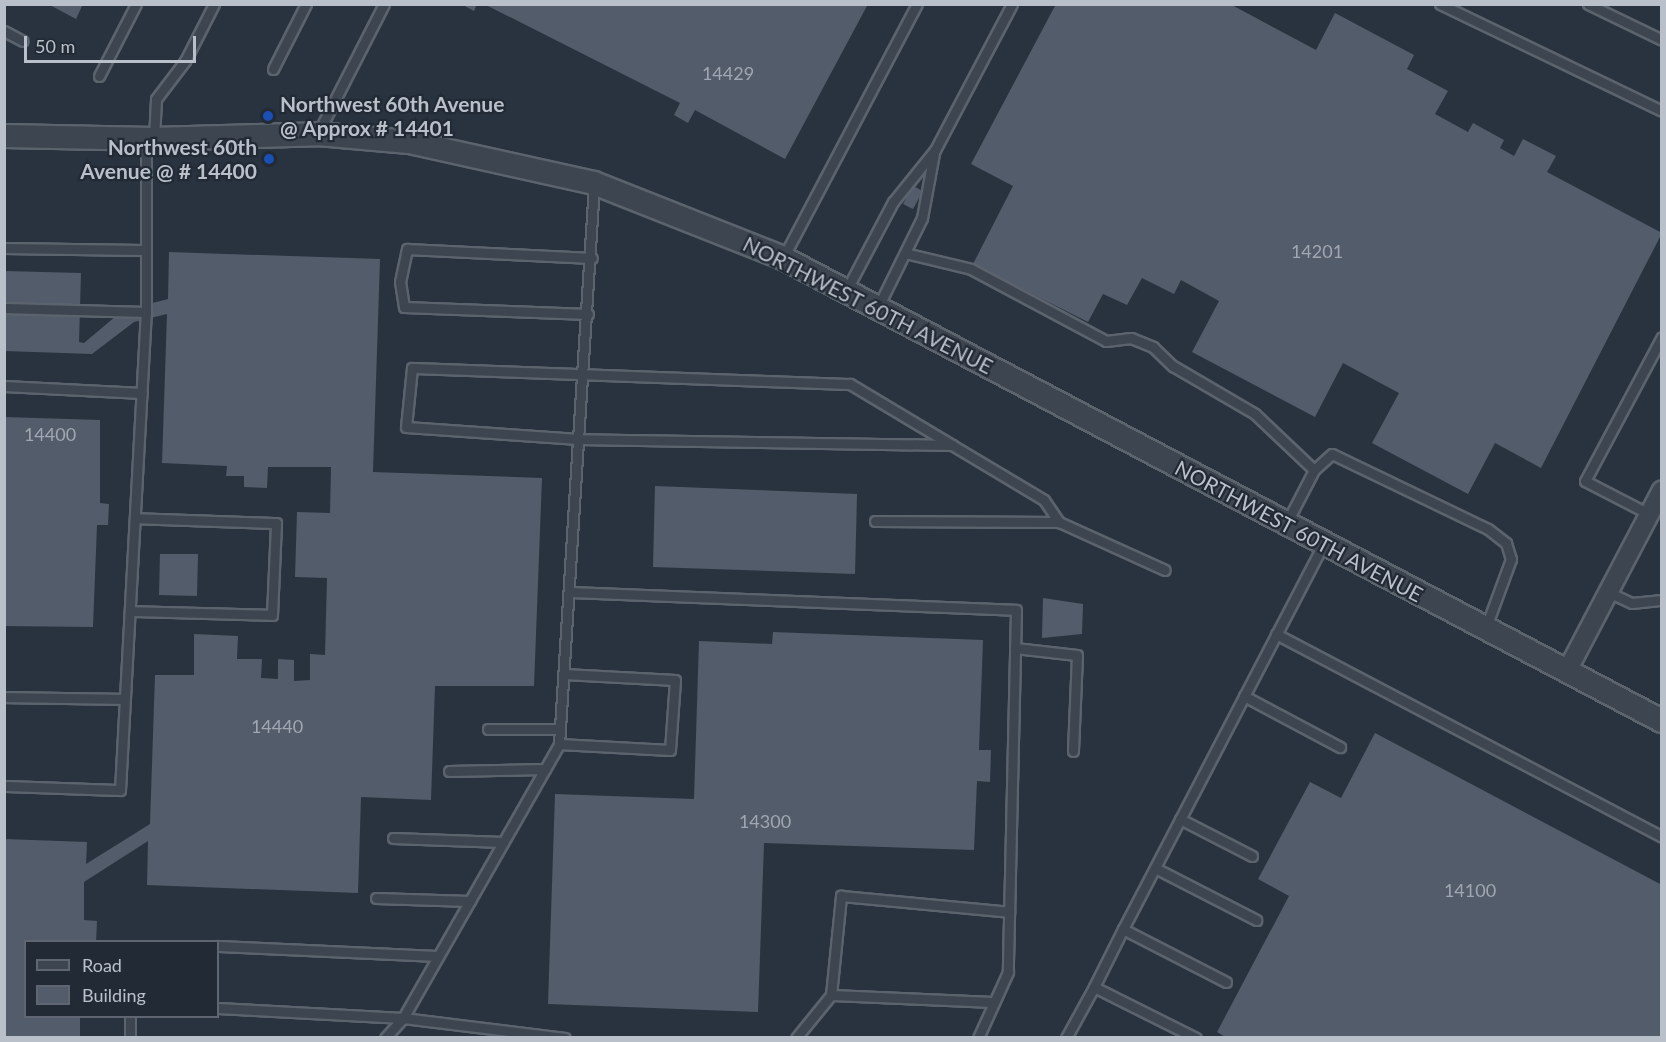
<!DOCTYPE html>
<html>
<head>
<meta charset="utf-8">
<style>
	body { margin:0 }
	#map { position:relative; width:1666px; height:1042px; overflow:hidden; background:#293340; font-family:Lato,sans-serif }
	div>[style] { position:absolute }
	.building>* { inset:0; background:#535c6a }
	.roads { filter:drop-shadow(2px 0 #5b636d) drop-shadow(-2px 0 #5b636d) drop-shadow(0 2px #5b636d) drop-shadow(0 -2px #5b636d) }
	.service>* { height:9px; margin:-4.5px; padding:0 4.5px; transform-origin:4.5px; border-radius:4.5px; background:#3d4550 }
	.minor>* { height:18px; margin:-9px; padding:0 9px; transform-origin:9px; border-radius:9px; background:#3d4550 }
	.tertiary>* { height:22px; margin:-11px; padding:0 11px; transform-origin:11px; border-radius:11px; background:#3d4550 }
	.dots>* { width:16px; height:16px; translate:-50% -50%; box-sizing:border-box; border:3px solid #222a35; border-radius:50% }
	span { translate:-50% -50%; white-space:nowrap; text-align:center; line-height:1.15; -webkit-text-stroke:4.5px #222a35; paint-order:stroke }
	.number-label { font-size:18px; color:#a0a7b2 }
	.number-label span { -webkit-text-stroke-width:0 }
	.poi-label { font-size:21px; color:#bac0ca; font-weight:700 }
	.left { translate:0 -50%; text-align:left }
	.right { translate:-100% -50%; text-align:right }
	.street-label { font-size:21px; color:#bac0ca }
	.frame { position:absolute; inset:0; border:6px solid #bac0ca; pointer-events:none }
	.legend { position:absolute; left:24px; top:940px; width:195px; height:78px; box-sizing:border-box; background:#222a35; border:2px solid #5f6671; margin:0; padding:8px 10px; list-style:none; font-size:18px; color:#bac0ca }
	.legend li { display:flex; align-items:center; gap:12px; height:30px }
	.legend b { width:30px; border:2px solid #5f6671 }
	.scale { position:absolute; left:24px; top:36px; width:172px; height:27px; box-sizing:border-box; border:3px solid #bac0ca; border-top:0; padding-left:8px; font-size:18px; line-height:21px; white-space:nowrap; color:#bac0ca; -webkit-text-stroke:4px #222a35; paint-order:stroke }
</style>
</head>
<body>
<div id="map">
	<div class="building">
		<i style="clip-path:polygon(48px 4px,83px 4px,76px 19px)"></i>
		<i style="clip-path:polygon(461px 4px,477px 4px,474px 11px)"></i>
		<i style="clip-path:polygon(484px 4px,868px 4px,785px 159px,695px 110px,688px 123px,674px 115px,680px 103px)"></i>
		<i style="clip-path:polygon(1056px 4px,1230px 4px,1316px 50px,1335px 13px,1414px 55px,1407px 69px,1448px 91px,1435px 114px,1468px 132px,1473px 123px,1504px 140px,1500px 148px,1514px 156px,1523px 139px,1556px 156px,1547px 172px,1662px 233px,1541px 468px,1495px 443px,1468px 494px,1372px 443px,1399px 393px,1343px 363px,1315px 417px,1192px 352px,1219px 301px,1181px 280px,1174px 294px,1142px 278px,1127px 305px,1103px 294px,1088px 322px,973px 264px,1013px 186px,971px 164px)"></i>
		<i style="clip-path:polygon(913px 186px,923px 191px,913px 209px,903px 204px)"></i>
		<i style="clip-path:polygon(169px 252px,380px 259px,373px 472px,542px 478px,534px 686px,435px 686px,431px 800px,361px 797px,358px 893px,147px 885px,148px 841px,84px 882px,84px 920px,97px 921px,96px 942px,26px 942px,26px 1016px,80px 1016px,80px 1038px,4px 1038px,4px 839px,87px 842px,86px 864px,150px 824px,155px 675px,194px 675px,194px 634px,238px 636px,237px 659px,262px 659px,261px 678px,278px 679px,278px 659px,294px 660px,294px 681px,310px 680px,310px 654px,325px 655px,327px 578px,295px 577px,297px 512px,330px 513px,331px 467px,268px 467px,267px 488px,244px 487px,244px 476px,226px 476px,227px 466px,162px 463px,167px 314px,134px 322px,92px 354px,5px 351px,5px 271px,81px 273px,79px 342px,84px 343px,122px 311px,168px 299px)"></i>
		<i style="clip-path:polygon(4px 417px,100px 420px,100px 503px,109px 504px,108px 525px,97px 525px,93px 627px,4px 626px)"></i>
		<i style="clip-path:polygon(655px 486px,857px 494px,855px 574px,653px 567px)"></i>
		<i style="clip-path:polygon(160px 554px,198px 554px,197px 596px,159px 595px)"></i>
		<i style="clip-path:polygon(1043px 598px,1083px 604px,1082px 634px,1042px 638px)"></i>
		<i style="clip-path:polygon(773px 632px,983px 640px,979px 750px,991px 750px,990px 782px,977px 781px,974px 850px,764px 843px,758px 1012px,548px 1004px,555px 794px,694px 799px,699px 641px,772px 644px)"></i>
		<i style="clip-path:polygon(1375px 733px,1662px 885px,1662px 1038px,1227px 1038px,1217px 1032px,1289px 896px,1258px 879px,1310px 782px,1341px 798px)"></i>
	</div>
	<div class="roads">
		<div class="service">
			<i style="left:1440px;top:4px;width:246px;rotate:25.7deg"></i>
			<i style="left:1588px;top:4px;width:82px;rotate:25.9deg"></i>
			<i style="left:4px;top:31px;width:21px;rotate:28deg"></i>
			<i style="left:273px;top:69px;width:73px;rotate:-63.1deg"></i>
			<i style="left:99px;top:76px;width:81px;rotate:-62.8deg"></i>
			<i style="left:318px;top:133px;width:145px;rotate:-62.9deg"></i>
			<i style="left:154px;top:139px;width:40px;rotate:-87.1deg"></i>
			<i style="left:156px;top:99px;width:48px;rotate:-52.7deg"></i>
			<i style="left:185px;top:61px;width:64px;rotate:-63deg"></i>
			<i style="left:4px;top:248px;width:138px;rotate:0.8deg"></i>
			<i style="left:905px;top:253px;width:68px;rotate:13.6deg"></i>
			<i style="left:971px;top:269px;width:153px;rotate:28.1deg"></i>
			<i style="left:1106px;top:341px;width:25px;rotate:-7deg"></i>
			<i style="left:1131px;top:338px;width:24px;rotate:22deg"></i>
			<i style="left:1153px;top:347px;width:28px;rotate:44deg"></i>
			<i style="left:1173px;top:366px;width:95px;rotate:30.3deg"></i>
			<i style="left:1255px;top:414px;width:81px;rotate:43.5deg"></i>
			<i style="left:783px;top:258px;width:287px;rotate:-62.2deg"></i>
			<i style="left:846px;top:291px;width:101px;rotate:-62.2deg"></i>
			<i style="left:893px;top:202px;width:67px;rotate:-51.1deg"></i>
			<i style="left:935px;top:150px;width:165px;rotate:-62.2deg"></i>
			<i style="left:878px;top:307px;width:99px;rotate:-63.7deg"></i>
			<i style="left:922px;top:218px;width:66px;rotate:-79.5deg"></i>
			<i style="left:4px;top:308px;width:142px;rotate:1.6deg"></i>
			<i style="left:588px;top:314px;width:184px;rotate:-177.8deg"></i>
			<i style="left:404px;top:307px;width:25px;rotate:-99deg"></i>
			<i style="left:400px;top:282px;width:34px;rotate:-78deg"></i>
			<i style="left:407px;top:249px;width:185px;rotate:2.8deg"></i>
			<i style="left:4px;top:386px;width:138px;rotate:2.9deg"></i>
			<i style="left:952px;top:445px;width:374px;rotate:-179.1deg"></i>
			<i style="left:578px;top:439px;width:172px;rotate:-176deg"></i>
			<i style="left:406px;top:427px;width:59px;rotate:-84.2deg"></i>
			<i style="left:412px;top:368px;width:438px;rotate:2.1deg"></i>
			<i style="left:850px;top:384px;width:119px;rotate:30.9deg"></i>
			<i style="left:952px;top:445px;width:107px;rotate:30.9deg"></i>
			<i style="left:1044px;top:500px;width:27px;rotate:56deg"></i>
			<i style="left:1059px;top:522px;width:116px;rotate:24.4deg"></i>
			<i style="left:1649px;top:514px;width:72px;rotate:-152.7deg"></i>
			<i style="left:1585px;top:481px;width:163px;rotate:-61.9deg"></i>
			<i style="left:875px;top:521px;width:184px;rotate:0.3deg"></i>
			<i style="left:1286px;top:524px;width:61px;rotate:-62.6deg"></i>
			<i style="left:1314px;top:470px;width:24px;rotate:-42deg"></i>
			<i style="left:1332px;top:454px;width:173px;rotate:25.7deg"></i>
			<i style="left:1488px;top:529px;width:23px;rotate:38deg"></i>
			<i style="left:1506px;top:543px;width:17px;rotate:73deg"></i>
			<i style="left:1511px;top:559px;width:72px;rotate:110.2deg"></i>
			<i style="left:569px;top:592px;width:447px;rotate:2.3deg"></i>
			<i style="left:1016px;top:610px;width:362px;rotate:91.3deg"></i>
			<i style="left:1008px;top:972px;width:72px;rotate:114.4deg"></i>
			<i style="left:1608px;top:592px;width:26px;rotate:25deg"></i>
			<i style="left:1632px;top:603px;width:30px;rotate:-6deg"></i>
			<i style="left:130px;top:611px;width:142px;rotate:1.6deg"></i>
			<i style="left:272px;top:615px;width:92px;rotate:-87.5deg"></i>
			<i style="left:276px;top:523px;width:141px;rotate:-178deg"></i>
			<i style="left:1276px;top:634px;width:436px;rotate:27.7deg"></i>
			<i style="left:1015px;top:648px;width:62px;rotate:6.4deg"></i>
			<i style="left:1077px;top:655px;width:96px;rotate:92.4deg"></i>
			<i style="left:1244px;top:696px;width:109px;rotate:28deg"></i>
			<i style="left:4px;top:697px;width:121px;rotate:0.9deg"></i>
			<i style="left:488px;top:729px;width:72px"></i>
			<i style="left:559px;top:744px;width:111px;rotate:3.1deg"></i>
			<i style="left:670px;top:750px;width:70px;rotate:-85.9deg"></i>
			<i style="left:675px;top:680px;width:111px;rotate:-176.9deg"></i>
			<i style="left:449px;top:771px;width:96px;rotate:-1.2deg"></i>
			<i style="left:4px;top:786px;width:116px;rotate:2deg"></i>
			<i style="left:120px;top:790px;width:479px;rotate:-86.9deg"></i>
			<i style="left:146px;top:312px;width:173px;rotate:-90deg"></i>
			<i style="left:1180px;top:819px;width:81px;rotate:27.2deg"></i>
			<i style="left:393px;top:838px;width:110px;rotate:2.1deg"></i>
			<i style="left:1155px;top:868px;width:114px;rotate:27.2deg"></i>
			<i style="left:376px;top:898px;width:94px;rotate:1.8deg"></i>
			<i style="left:1123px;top:929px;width:65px;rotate:116.6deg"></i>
			<i style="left:1094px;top:987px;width:114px;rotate:26.6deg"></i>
			<i style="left:218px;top:946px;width:220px;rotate:2.6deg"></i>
			<i style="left:1226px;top:982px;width:116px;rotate:-152.8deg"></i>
			<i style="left:1123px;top:929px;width:434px;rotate:-62.5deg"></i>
			<i style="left:831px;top:995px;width:100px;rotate:-84.2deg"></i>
			<i style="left:841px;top:896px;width:169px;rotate:5.4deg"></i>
			<i style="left:218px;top:1008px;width:185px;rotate:3.1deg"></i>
			<i style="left:403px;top:1018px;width:163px;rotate:7deg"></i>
			<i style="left:130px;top:1038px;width:22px;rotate:-90deg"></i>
			<i style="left:385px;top:1038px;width:27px;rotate:-48deg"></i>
			<i style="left:403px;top:1018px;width:315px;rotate:-60.3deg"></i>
			<i style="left:559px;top:744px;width:560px;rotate:-86.42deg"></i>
			<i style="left:796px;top:1038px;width:55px;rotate:-50.9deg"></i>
			<i style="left:831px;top:995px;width:163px;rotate:2.5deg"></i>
			<i style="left:1066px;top:1038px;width:58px;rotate:-61.2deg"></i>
		</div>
		<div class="minor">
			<i style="left:1567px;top:671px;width:204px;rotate:-62.3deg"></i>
		</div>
		<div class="tertiary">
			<i style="left:4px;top:136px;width:150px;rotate:1.1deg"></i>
			<i style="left:154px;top:139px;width:164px;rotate:-1.7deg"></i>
			<i style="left:318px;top:134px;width:91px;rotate:5deg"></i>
			<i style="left:409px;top:142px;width:189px;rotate:12.5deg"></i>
			<i style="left:594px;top:183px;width:203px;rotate:21.6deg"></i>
			<i style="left:783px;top:258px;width:993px;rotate:27.78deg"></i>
		</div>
	</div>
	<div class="dots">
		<i style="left:268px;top:116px;background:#1a4fb4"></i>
		<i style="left:269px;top:159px;background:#1a4fb4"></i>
	</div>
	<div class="number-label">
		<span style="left:728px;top:73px">14429</span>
		<span style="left:1317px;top:251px">14201</span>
		<span style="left:50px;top:434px">14400</span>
		<span style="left:277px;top:726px">14440</span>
		<span style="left:765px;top:821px">14300</span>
		<span style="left:1470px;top:890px">14100</span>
	</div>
	<div class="poi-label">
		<span class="left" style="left:280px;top:116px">Northwest 60th Avenue<br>@ Approx # 14401</span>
		<span class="right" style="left:257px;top:159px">Northwest 60th<br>Avenue @ # 14400</span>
	</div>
	<div class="street-label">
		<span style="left:868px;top:305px;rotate:27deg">NORTHWEST 60TH AVENUE</span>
		<span style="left:1299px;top:531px;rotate:28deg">NORTHWEST 60TH AVENUE</span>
	</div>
	<div class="frame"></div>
	<ul class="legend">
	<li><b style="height:8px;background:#3d4550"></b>Road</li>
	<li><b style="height:16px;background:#535c6a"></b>Building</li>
	</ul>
	<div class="scale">50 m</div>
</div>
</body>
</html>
